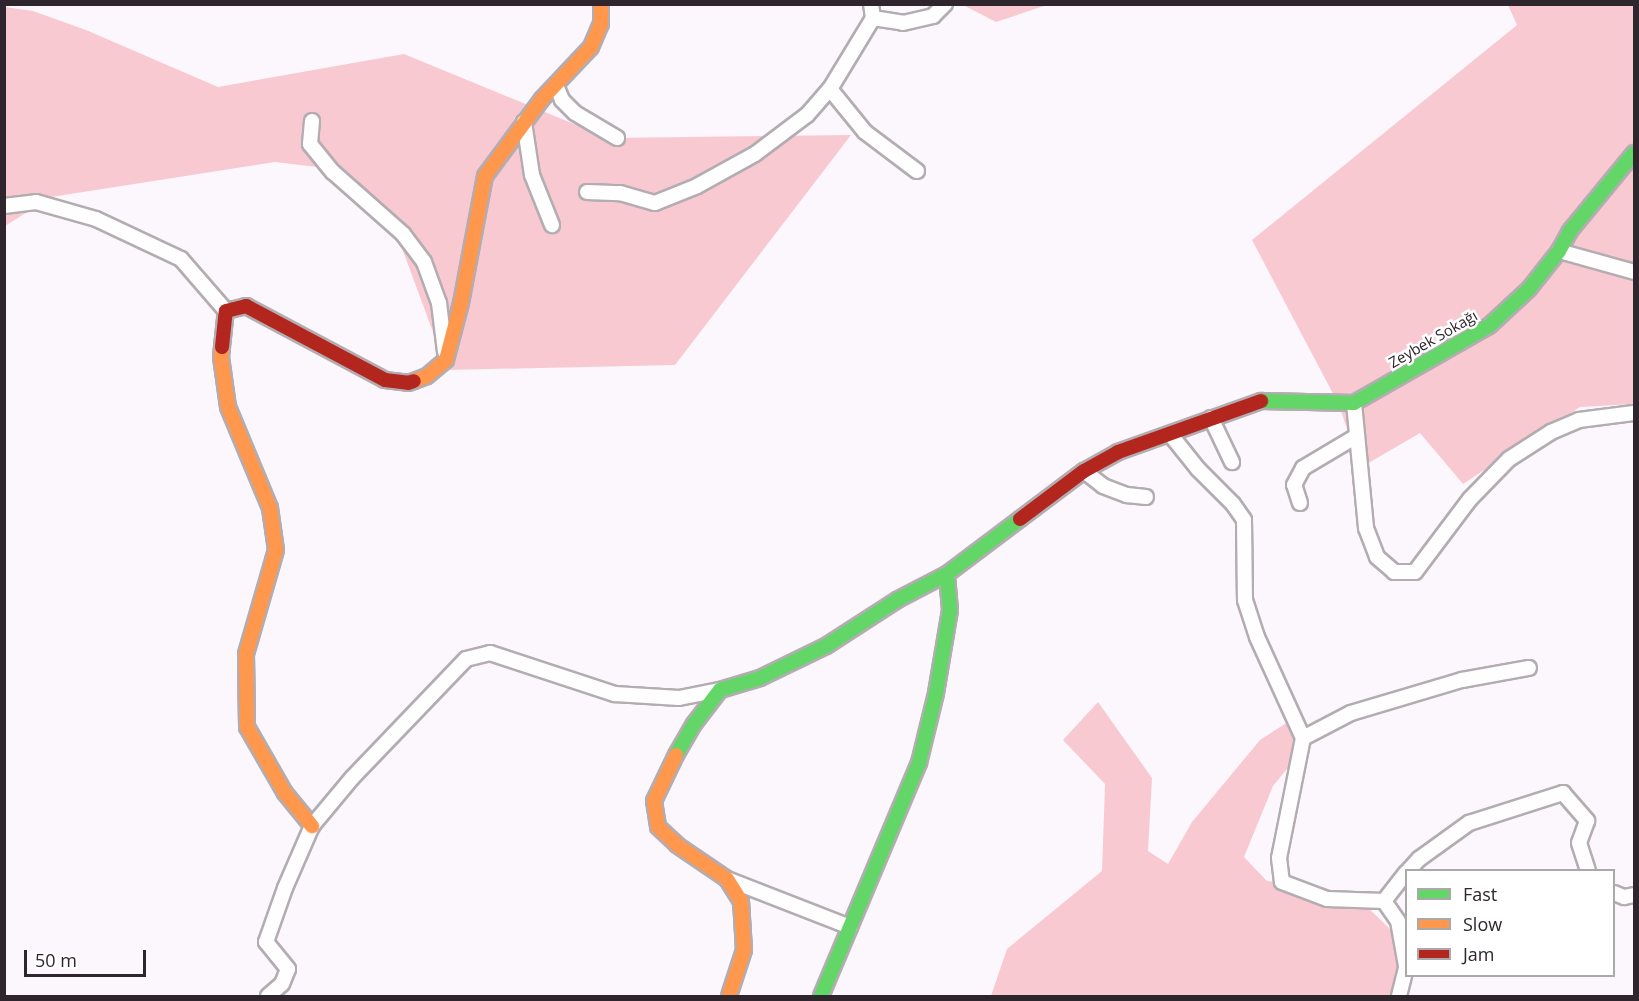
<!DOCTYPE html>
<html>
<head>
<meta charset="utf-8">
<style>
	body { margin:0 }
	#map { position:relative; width:1639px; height:1001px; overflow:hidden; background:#fcf7fc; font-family:"Open Sans",sans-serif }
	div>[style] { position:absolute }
	.forest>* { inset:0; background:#f9c9d2 }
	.roads { filter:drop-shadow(2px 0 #b3adb2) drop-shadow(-2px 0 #b3adb2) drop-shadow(0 2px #b3adb2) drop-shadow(0 -2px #b3adb2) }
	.street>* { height:14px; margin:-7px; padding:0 7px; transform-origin:7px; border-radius:7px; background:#fffeff }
	.fast>* { height:14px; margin:-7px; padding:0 7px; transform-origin:7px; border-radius:7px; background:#63d668 }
	.slow>* { height:14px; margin:-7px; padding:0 7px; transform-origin:7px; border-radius:7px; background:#ff974d }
	.jam>* { height:14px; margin:-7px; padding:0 7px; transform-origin:7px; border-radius:7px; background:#b3261e }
	span { translate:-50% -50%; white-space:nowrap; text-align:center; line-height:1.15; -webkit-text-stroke:5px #fff; paint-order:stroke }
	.street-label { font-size:15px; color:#2e252d }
	.frame { position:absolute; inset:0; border:6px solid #2e252d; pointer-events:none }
	.legend { position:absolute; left:1405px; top:869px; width:210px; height:108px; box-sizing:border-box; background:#fff; border:2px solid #aba8ab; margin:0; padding:8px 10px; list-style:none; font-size:18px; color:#2e252d }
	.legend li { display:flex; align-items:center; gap:12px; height:30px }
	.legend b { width:30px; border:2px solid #aba8ab }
	.scale { position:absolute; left:24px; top:950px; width:122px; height:27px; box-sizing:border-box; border:3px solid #2e252d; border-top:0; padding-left:8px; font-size:18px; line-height:21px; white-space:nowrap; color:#2e252d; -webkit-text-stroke:4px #fff; paint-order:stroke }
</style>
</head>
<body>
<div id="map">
	<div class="forest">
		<i style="clip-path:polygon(963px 5px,963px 4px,1047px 5px,996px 22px)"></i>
		<i style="clip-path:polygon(1508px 5px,1634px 5px,1634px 404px,1580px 407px,1463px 484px,1420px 433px,1360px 468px,1339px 405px,1252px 240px,1517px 25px)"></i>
		<i style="clip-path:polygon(5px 7px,33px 11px,86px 30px,218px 87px,404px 54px,608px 138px,851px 135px,675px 365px,447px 370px,396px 232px,326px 168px,275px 162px,51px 197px,5px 226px)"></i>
		<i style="clip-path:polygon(1098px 702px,1152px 778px,1148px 851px,1168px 864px,1192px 822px,1260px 740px,1288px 722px,1305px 747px,1273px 786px,1244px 857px,1267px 881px,1323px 887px,1361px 901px,1394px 933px,1406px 955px,1403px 996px,991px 996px,1007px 949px,1102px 871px,1105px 784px,1063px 740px)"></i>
	</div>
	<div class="roads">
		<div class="street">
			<i style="left:873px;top:18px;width:30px;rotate:9deg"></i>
			<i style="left:903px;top:23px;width:31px;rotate:-13deg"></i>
			<i style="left:933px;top:16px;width:17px;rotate:-45deg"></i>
			<i style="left:556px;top:85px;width:16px;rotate:68deg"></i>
			<i style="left:562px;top:100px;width:18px;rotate:45deg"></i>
			<i style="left:575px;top:113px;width:49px;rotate:30.8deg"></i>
			<i style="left:830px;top:89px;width:55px;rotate:50.9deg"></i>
			<i style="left:865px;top:132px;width:65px;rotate:36.9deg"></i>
			<i style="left:312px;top:121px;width:23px;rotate:95deg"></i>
			<i style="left:310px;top:144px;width:36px;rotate:51deg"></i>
			<i style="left:333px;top:172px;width:94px;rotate:41.5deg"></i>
			<i style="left:403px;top:234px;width:35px;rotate:53deg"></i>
			<i style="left:424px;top:262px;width:44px;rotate:69.9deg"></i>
			<i style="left:439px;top:303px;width:49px;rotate:83deg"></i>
			<i style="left:524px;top:122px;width:54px;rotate:81.4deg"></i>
			<i style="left:532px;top:175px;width:54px;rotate:68.2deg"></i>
			<i style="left:587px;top:192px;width:33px;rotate:2deg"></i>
			<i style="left:620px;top:193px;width:36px;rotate:16deg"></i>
			<i style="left:655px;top:203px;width:45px;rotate:-22deg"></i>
			<i style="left:697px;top:186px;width:66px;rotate:-28.9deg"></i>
			<i style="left:755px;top:154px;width:65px;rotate:-36.9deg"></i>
			<i style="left:807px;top:115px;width:35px;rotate:-49deg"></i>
			<i style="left:830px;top:89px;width:83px;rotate:-58.8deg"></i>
			<i style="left:873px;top:18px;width:14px;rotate:-98deg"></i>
			<i style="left:4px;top:206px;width:32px;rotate:-7deg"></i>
			<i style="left:36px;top:202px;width:62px;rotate:15.8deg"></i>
			<i style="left:96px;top:219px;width:94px;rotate:25.2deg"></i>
			<i style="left:181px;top:259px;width:69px;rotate:49.1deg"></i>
			<i style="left:1559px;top:251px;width:78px;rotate:15.6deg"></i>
			<i style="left:1354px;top:403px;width:126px;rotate:84.5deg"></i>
			<i style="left:1366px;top:528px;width:31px;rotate:69deg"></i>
			<i style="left:1377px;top:557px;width:23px;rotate:41deg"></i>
			<i style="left:1394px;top:572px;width:21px"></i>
			<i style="left:1415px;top:572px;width:91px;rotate:-53deg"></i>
			<i style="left:1470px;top:499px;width:56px;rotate:-45.7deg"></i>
			<i style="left:1509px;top:459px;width:50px;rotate:-32.7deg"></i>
			<i style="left:1551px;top:432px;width:30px;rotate:-23deg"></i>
			<i style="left:1579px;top:420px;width:55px;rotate:-7.3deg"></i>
			<i style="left:1211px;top:418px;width:49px;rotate:64.5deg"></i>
			<i style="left:1170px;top:434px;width:45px;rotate:51.3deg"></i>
			<i style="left:1198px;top:469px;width:49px;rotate:45deg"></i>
			<i style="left:1233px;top:504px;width:19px;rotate:55deg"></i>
			<i style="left:1244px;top:520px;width:80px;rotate:89.3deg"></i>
			<i style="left:1245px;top:600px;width:39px;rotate:72deg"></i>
			<i style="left:1257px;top:637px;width:111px;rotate:65.5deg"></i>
			<i style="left:1303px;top:738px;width:122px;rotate:101.3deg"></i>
			<i style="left:1279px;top:858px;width:24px;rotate:83deg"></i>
			<i style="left:1282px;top:882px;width:48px;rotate:20.7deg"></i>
			<i style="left:1327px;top:899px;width:57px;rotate:2deg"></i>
			<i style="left:1384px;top:901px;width:24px;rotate:55deg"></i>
			<i style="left:1398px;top:921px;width:46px;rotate:79.9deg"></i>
			<i style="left:1084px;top:471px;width:24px;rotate:38deg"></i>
			<i style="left:1103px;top:486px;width:26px;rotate:21deg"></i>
			<i style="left:1127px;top:495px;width:19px;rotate:6deg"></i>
			<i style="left:1300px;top:503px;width:19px;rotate:-108deg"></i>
			<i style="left:1294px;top:485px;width:19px;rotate:-62deg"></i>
			<i style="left:1303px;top:468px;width:63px;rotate:-30.7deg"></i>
			<i style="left:1303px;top:738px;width:54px;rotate:-27.5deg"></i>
			<i style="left:1351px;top:713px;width:116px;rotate:-16.6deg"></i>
			<i style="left:1462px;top:680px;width:68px;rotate:-10.2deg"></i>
			<i style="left:1409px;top:870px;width:15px;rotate:-48deg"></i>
			<i style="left:1419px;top:859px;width:62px;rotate:-35.8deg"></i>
			<i style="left:1469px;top:823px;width:99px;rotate:-17.7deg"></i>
			<i style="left:1563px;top:793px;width:37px;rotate:49deg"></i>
			<i style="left:1587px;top:821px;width:23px;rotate:110deg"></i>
			<i style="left:1579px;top:843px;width:28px;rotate:72deg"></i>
			<i style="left:727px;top:879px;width:132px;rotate:21.3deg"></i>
			<i style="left:1614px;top:893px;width:11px;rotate:22deg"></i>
			<i style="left:1624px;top:897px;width:10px;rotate:-11deg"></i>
			<i style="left:1384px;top:901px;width:36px;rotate:-52deg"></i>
			<i style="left:268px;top:996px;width:18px;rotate:-41deg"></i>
			<i style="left:282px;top:984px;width:16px;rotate:-68deg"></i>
			<i style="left:288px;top:969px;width:35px;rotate:-129deg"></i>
			<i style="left:266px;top:942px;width:57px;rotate:-70.6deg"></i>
			<i style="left:285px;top:888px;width:68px;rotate:-66.5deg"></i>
			<i style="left:312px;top:826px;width:62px;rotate:-50.2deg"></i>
			<i style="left:352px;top:778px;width:165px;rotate:-46.2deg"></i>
			<i style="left:466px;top:659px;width:25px;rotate:-14deg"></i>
			<i style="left:490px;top:653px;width:132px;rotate:18.2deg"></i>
			<i style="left:615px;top:694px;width:64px;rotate:3.6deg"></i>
			<i style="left:679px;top:698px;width:42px;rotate:-11deg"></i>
			<i style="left:1399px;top:996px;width:30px;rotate:-76deg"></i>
		</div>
		<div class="fast">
			<i style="left:1261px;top:401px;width:93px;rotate:1.2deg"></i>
			<i style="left:1354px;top:403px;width:155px;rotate:-29.7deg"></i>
			<i style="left:1489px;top:326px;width:54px;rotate:-42.8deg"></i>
			<i style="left:1529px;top:289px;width:48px;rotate:-51.7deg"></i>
			<i style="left:1559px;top:251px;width:23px;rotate:-61deg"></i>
			<i style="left:1570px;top:231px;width:101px;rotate:-50.6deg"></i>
			<i style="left:676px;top:755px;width:36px;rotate:-60deg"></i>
			<i style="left:694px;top:724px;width:43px;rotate:-52.6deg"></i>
			<i style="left:720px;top:690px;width:42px;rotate:-16.7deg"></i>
			<i style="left:760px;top:678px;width:73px;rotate:-25.9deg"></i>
			<i style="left:826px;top:646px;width:85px;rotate:-32.9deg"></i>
			<i style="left:897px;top:600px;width:56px;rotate:-27.5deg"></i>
			<i style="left:947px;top:574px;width:91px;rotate:-37deg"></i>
			<i style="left:821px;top:996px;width:253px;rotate:-67.2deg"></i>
			<i style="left:919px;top:763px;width:72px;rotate:-76.3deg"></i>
			<i style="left:936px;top:693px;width:84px;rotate:-80.4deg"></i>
			<i style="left:950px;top:610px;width:36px;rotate:-95deg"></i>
		</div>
		<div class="slow">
			<i style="left:222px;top:347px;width:10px;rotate:96deg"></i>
			<i style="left:221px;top:357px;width:50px;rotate:82deg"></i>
			<i style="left:228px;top:407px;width:109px;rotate:67.4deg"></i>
			<i style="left:270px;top:508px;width:42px;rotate:81.9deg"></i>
			<i style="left:276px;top:550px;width:108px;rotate:106.1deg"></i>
			<i style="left:246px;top:654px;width:73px;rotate:89.2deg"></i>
			<i style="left:247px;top:727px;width:76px;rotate:60.1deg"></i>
			<i style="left:285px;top:793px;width:43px;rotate:50.7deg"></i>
			<i style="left:414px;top:381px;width:14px;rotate:-21deg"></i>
			<i style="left:427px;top:376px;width:25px;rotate:-40deg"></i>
			<i style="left:446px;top:360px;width:59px;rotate:-75.3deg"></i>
			<i style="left:461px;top:303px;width:129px;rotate:-79.3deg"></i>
			<i style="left:485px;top:176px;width:96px;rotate:-53.5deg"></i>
			<i style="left:542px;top:99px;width:71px;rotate:-46.7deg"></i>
			<i style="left:591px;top:47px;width:25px;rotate:-67deg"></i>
			<i style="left:601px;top:24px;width:20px;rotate:-90deg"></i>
			<i style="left:676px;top:755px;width:51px;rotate:115.6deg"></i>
			<i style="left:654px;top:801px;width:26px;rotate:81deg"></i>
			<i style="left:658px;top:827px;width:26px;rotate:43deg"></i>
			<i style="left:677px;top:845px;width:60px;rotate:34.2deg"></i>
			<i style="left:727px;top:879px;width:26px;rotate:58deg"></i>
			<i style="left:741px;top:901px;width:49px;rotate:86.5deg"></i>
			<i style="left:744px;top:950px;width:48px;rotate:108.1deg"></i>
		</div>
		<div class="jam">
			<i style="left:222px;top:347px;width:36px;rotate:-84deg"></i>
			<i style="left:226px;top:311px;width:21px;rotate:-14deg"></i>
			<i style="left:246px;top:306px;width:157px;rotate:28deg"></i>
			<i style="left:385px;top:380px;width:23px;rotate:7deg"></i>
			<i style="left:408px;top:383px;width:6px;rotate:-18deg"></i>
			<i style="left:1020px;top:519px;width:80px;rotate:-36.9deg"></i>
			<i style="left:1084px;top:471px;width:39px;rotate:-29deg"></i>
			<i style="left:1118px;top:452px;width:152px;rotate:-19.6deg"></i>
		</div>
	</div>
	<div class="street-label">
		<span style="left:1433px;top:339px;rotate:-30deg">Zeybek Sokağı</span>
	</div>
	<div class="frame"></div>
	<ul class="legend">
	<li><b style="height:8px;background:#63d668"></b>Fast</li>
	<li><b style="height:8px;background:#ff974d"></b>Slow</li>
	<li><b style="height:8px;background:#b3261e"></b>Jam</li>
	</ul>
	<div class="scale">50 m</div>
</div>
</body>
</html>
